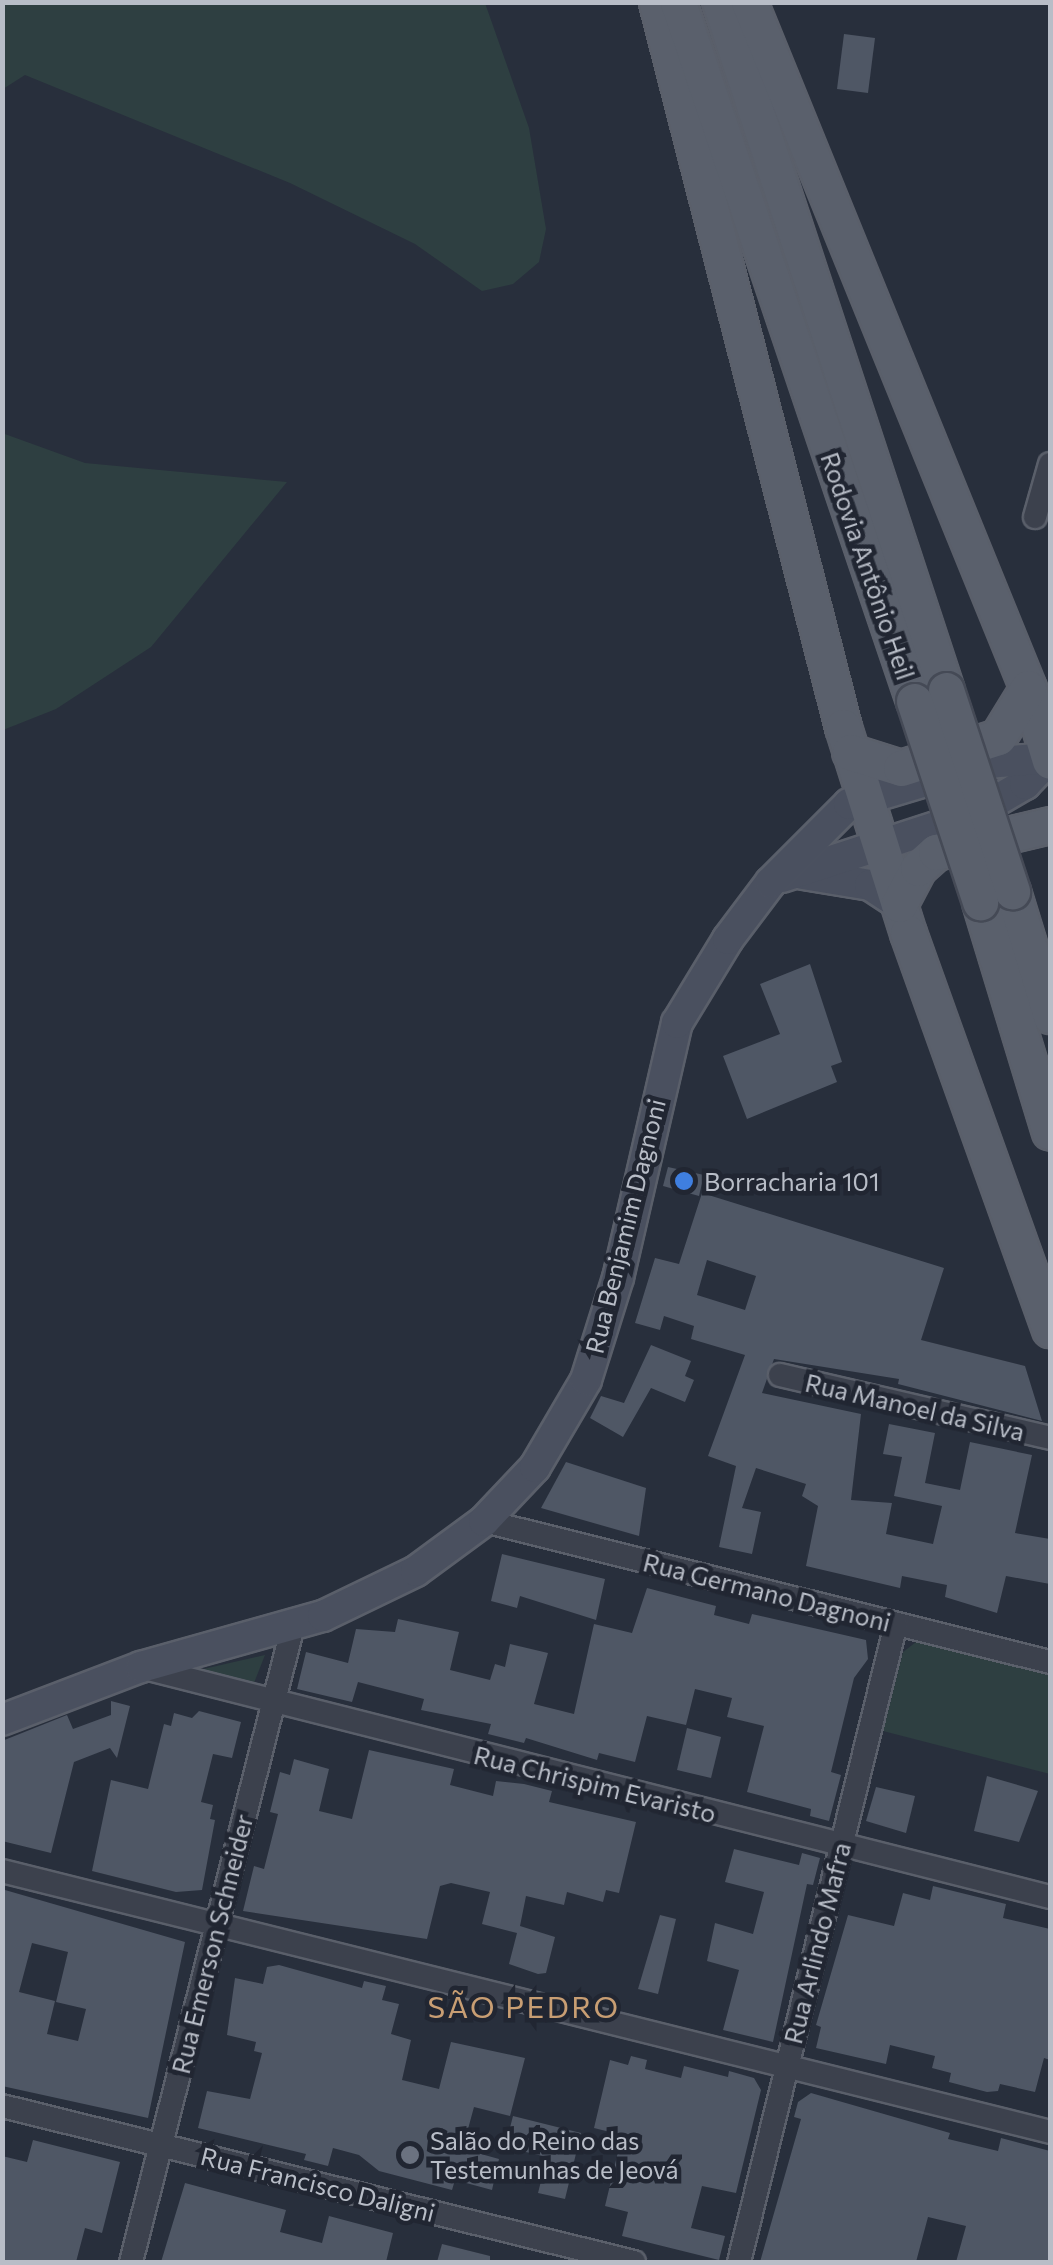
<!DOCTYPE html>
<html>
<head>
<meta charset="utf-8">
<style>
	body { margin:0 }
	#map { position:relative; width:1053px; height:2265px; overflow:hidden; background:#282f3c; font-family:Commissioner,sans-serif }
	div>[style] { position:absolute }
	.green>* { inset:0; background:#2e3f41 }
	.building>* { inset:0; background:#4f5765 }
	.roads { filter:drop-shadow(2px 0 #5a5f6a) drop-shadow(-2px 0 #5a5f6a) drop-shadow(0 2px #5a5f6a) drop-shadow(0 -2px #5a5f6a) }
	.street>* { height:22px; margin:-11px; padding:0 11px; transform-origin:11px; border-radius:11px; background:#3c414d }
	.secondary>* { height:30px; margin:-15px; padding:0 15px; transform-origin:15px; border-radius:15px; background:#4a505f }
	.primary>* { height:35px; margin:-17.5px; padding:0 17.5px; transform-origin:17.5px; border-radius:17.5px; background:#5a606c }
	.bridges { filter:drop-shadow(2px 0 #454a56) drop-shadow(-2px 0 #454a56) drop-shadow(0 2px #454a56) drop-shadow(0 -2px #454a56) }
	.primary-bridge>* { height:35px; margin:-17.5px; padding:0 17.5px; transform-origin:17.5px; border-radius:17.5px; background:#5a606c }
	.dots>* { width:28px; height:28px; translate:-50% -50%; box-sizing:border-box; border:5px solid #212632; border-radius:50% }
	span { translate:-50% -50%; white-space:nowrap; text-align:center; line-height:1.15; -webkit-text-stroke:9px #212632; paint-order:stroke }
	.street-label { font-size:25px; color:#b8bdc7 }
	.poi-label { font-size:25px; color:#b8bdc7 }
	.left { translate:0 -50%; text-align:left }
	.quarter-label { font-size:30px; color:#c89e73; letter-spacing:2.5px }
	.frame { position:absolute; inset:0; border:5px solid #b8bdc7; pointer-events:none }
</style>
</head>
<body>
<div id="map">
	<div class="green">
		<i style="clip-path:polygon(3px 2px,485px 3px,529px 128px,546px 229px,539px 262px,513px 284px,482px 291px,415px 244px,290px 183px,25px 75px,3px 89px)"></i>
		<i style="clip-path:polygon(2px 433px,85px 463px,287px 482px,151px 647px,56px 709px,3px 730px)"></i>
		<i style="clip-path:polygon(916px 1642px,1050px 1675px,1050px 1774px,883px 1731px,903px 1652px)"></i>
		<i style="clip-path:polygon(265px 1655px,254px 1683px,199px 1671px,199px 1670px)"></i>
	</div>
	<div class="building">
		<i style="clip-path:polygon(844px 34px,875px 38px,868px 93px,837px 89px)"></i>
		<i style="clip-path:polygon(810px 964px,842px 1062px,831px 1066px,837px 1082px,747px 1119px,723px 1056px,780px 1034px,760px 984px)"></i>
		<i style="clip-path:polygon(668px 1167px,704px 1175px,699px 1196px,663px 1186px)"></i>
		<i style="clip-path:polygon(evenodd,702px 1193px,944px 1268px,921px 1340px,1025px 1366px,1042px 1421px,898px 1384px,899px 1379px,774px 1359px,762px 1393px,861px 1414px,851px 1500px,892px 1503px,886px 1534px,933px 1544px,942px 1506px,894px 1496px,902px 1457px,883px 1454px,889px 1424px,935px 1433px,925px 1483px,960px 1490px,970px 1442px,1032px 1455px,1015px 1533px,1050px 1539px,1050px 1584px,1006px 1576px,997px 1613px,945px 1597px,947px 1585px,902px 1576px,900px 1588px,806px 1566px,818px 1506px,802px 1496px,806px 1484px,756px 1468px,742px 1508px,761px 1512px,752px 1554px,719px 1547px,736px 1466px,708px 1456px,745px 1355px,691px 1339px,694px 1326px,664px 1316px,660px 1330px,635px 1323px,655px 1258px,679px 1264px,702px 1193px,707px 1260px,756px 1276px,745px 1310px,697px 1295px,707px 1260px)"></i>
		<i style="clip-path:polygon(651px 1345px,691px 1361px,685px 1376px,694px 1380px,685px 1402px,651px 1388px,623px 1437px,590px 1418px,601px 1396px,624px 1403px)"></i>
		<i style="clip-path:polygon(566px 1462px,646px 1488px,639px 1536px,541px 1508px)"></i>
		<i style="clip-path:polygon(502px 1554px,605px 1579px,596px 1620px,520px 1596px,517px 1608px,491px 1601px)"></i>
		<i style="clip-path:polygon(647px 1588px,716px 1606px,714px 1615px,749px 1624px,752px 1614px,866px 1640px,868px 1659px,854px 1678px,831px 1772px,841px 1775px,829px 1821px,810px 1816px,811px 1809px,747px 1792px,764px 1726px,727px 1717px,732px 1698px,695px 1689px,686px 1725px,647px 1716px,635px 1762px,599px 1753px,597px 1760px,526px 1738px,524px 1743px,488px 1734px,491px 1724px,421px 1710px,424px 1699px,358px 1682px,352px 1702px,297px 1689px,306px 1652px,348px 1663px,356px 1629px,395px 1632px,398px 1619px,459px 1632px,450px 1670px,490px 1680px,495px 1664px,505px 1667px,510px 1644px,548px 1653px,534px 1704px,574px 1714px,594px 1624px,632px 1633px)"></i>
		<i style="clip-path:polygon(111px 1701px,130px 1706px,117px 1758px,110px 1748px,74px 1762px,51px 1853px,2px 1841px,2px 1741px,67px 1715px,73px 1729px,111px 1715px)"></i>
		<i style="clip-path:polygon(199px 1711px,241px 1722px,232px 1758px,213px 1754px,201px 1802px,213px 1805px,210px 1819px,215px 1820px,202px 1890px,176px 1892px,92px 1871px,111px 1780px,148px 1789px,164px 1724px,171px 1726px,174px 1713px,192px 1718px)"></i>
		<i style="clip-path:polygon(687px 1728px,721px 1737px,711px 1778px,677px 1770px)"></i>
		<i style="clip-path:polygon(369px 1750px,454px 1769px,450px 1785px,493px 1796px,496px 1781px,524px 1784px,552px 1791px,549px 1802px,636px 1822px,619px 1893px,606px 1890px,603px 1902px,567px 1892px,564px 1905px,526px 1896px,520px 1926px,555px 1937px,546px 1973px,538px 1974px,509px 1964px,517px 1933px,482px 1924px,490px 1892px,451px 1883px,440px 1886px,427px 1939px,243px 1911px,254px 1866px,264px 1869px,278px 1814px,270px 1812px,280px 1772px,290px 1775px,294px 1759px,329px 1769px,319px 1811px,352px 1819px)"></i>
		<i style="clip-path:polygon(987px 1776px,1038px 1791px,1019px 1842px,974px 1831px)"></i>
		<i style="clip-path:polygon(876px 1787px,915px 1796px,906px 1833px,866px 1821px)"></i>
		<i style="clip-path:polygon(734px 1849px,799px 1865px,802px 1853px,820px 1858px,813px 1885px,807px 1884px,773px 2042px,723px 2030px,739px 1970px,707px 1961px,715px 1923px,753px 1934px,764px 1892px,725px 1882px)"></i>
		<i style="clip-path:polygon(933px 1886px,1006px 1904px,1003px 1918px,1050px 1929px,1050px 2060px,1044px 2058px,1035px 2092px,1000px 2084px,998px 2091px,987px 2092px,949px 2082px,951px 2073px,932px 2068px,935px 2056px,890px 2045px,886px 2064px,816px 2048px,821px 2027px,816px 2025px,848px 1915px,894px 1926px,903px 1893px,930px 1900px)"></i>
		<i style="clip-path:polygon(evenodd,5px 1890px,185px 1942px,148px 2118px,2px 2086px,5px 1890px,32px 1943px,68px 1952px,56px 2002px,86px 2009px,78px 2041px,47px 2034px,55px 2001px,19px 1992px,32px 1943px)"></i>
		<i style="clip-path:polygon(660px 1915px,676px 1919px,658px 1994px,638px 1989px)"></i>
		<i style="clip-path:polygon(279px 1965px,362px 1988px,364px 1981px,386px 1986px,382px 2000px,399px 2004px,391px 2034px,411px 2040px,402px 2080px,439px 2089px,451px 2042px,525px 2058px,510px 2116px,474px 2107px,468px 2129px,463px 2149px,499px 2159px,492px 2190px,455px 2180px,452px 2190px,379px 2171px,359px 2155px,333px 2148px,328px 2166px,304px 2160px,306px 2154px,198px 2128px,207px 2091px,250px 2099px,262px 2053px,254px 2051px,256px 2042px,227px 2035px,235px 1978px,263px 1984px,267px 1967px)"></i>
		<i style="clip-path:polygon(631px 2056px,647px 2060px,645px 2069px,681px 2078px,684px 2066px,728px 2077px,729px 2071px,754px 2078px,761px 2090px,736px 2193px,702px 2186px,691px 2228px,725px 2236px,719px 2260px,622px 2236px,628px 2212px,605px 2206px,622px 2135px,594px 2128px,610px 2060px,628px 2065px)"></i>
		<i style="clip-path:polygon(811px 2093px,950px 2133px,948px 2139px,998px 2151px,1001px 2138px,1050px 2151px,1050px 2262px,956px 2262px,966px 2226px,928px 2217px,916px 2262px,760px 2262px,801px 2119px,794px 2117px,798px 2102px)"></i>
		<i style="clip-path:polygon(513px 2116px,581px 2133px,565px 2199px,538px 2193px,547px 2157px,505px 2147px)"></i>
		<i style="clip-path:polygon(33px 2140px,120px 2162px,102px 2233px,85px 2228px,76px 2262px,2px 2262px,2px 2156px,27px 2162px)"></i>
		<i style="clip-path:polygon(185px 2183px,286px 2210px,280px 2232px,322px 2243px,329px 2216px,393px 2233px,386px 2262px,161px 2262px)"></i>
		<i style="clip-path:polygon(442px 2244px,490px 2256px,490px 2262px,437px 2262px)"></i>
	</div>
	<div class="roads">
		<div class="street">
			<i style="left:1035px;top:517px;width:55px;rotate:-74.2deg"></i>
			<i style="left:780px;top:1375px;width:277px;rotate:13.1deg"></i>
			<i style="left:484px;top:1521px;width:583px;rotate:13.99deg"></i>
			<i style="left:141px;top:1667px;width:938px;rotate:14.2deg"></i>
			<i style="left:2px;top:1871px;width:1080px;rotate:13.98deg"></i>
			<i style="left:2px;top:2106px;width:651px;rotate:13.87deg"></i>
			<i style="left:131px;top:2262px;width:656px;rotate:-75.71deg"></i>
			<i style="left:739px;top:2262px;width:657px;rotate:-76.18deg"></i>
		</div>
		<div class="secondary">
			<i style="left:803px;top:874px;width:68px;rotate:9.3deg"></i>
			<i style="left:870px;top:885px;width:35px;rotate:33deg"></i>
			<i style="left:782px;top:877px;width:198px;rotate:-18deg"></i>
			<i style="left:970px;top:816px;width:64px;rotate:-30.2deg"></i>
			<i style="left:1025px;top:784px;width:36px;rotate:-46deg"></i>
			<i style="left:2px;top:1720px;width:149px;rotate:-20.9deg"></i>
			<i style="left:141px;top:1667px;width:189px;rotate:-15.7deg"></i>
			<i style="left:323px;top:1616px;width:103px;rotate:-25.8deg"></i>
			<i style="left:416px;top:1571px;width:84px;rotate:-36.3deg"></i>
			<i style="left:484px;top:1521px;width:74px;rotate:-46.6deg"></i>
			<i style="left:535px;top:1467px;width:101px;rotate:-59.6deg"></i>
			<i style="left:586px;top:1380px;width:107px;rotate:-72.6deg"></i>
			<i style="left:618px;top:1278px;width:262px;rotate:-77deg"></i>
			<i style="left:677px;top:1023px;width:98px;rotate:-58.7deg"></i>
			<i style="left:728px;top:939px;width:71px;rotate:-53deg"></i>
			<i style="left:771px;top:882px;width:110px;rotate:-45deg"></i>
			<i style="left:849px;top:804px;width:143px;rotate:-16.7deg"></i>
			<i style="left:986px;top:763px;width:64px;rotate:-4.5deg"></i>
		</div>
		<div class="primary">
			<i style="left:657px;top:2px;width:748px;rotate:75.61deg"></i>
			<i style="left:843px;top:727px;width:216px;rotate:72.5deg"></i>
			<i style="left:908px;top:933px;width:421px;rotate:70.3deg"></i>
			<i style="left:678px;top:2px;width:738px;rotate:71.34deg"></i>
			<i style="left:720px;top:2px;width:724px;rotate:71.82deg"></i>
			<i style="left:749px;top:2px;width:741px;rotate:67.87deg"></i>
			<i style="left:1028px;top:688px;width:76px;rotate:73.2deg"></i>
			<i style="left:850px;top:752px;width:53px;rotate:17.4deg"></i>
			<i style="left:901px;top:768px;width:102px;rotate:-17.7deg"></i>
			<i style="left:998px;top:737px;width:57px;rotate:-58.5deg"></i>
			<i style="left:1012px;top:891px;width:130px;rotate:73deg"></i>
			<i style="left:980px;top:902px;width:240px;rotate:73.1deg"></i>
			<i style="left:899px;top:904px;width:41px;rotate:-62.2deg"></i>
			<i style="left:918px;top:868px;width:24px;rotate:-42deg"></i>
			<i style="left:936px;top:852px;width:117px;rotate:-13.3deg"></i>
		</div>
	</div>
	<div class="bridges">
		<div class="primary-bridge">
			<i style="left:946px;top:690px;width:212px;rotate:71.8deg"></i>
			<i style="left:914px;top:701px;width:212px;rotate:71.8deg"></i>
		</div>
	</div>
	<div class="dots">
		<i style="left:684px;top:1181px;background:#3f7fe0"></i>
		<i style="left:410px;top:2155px;background:#6b7280"></i>
	</div>
	<div class="street-label">
		<span style="left:868px;top:566px;rotate:71deg">Rodovia Antônio Heil</span>
		<span style="left:625px;top:1226px;rotate:-76deg">Rua Benjamim Dagnoni</span>
		<span style="left:915px;top:1407px;rotate:13deg">Rua Manoel da Silva</span>
		<span style="left:767px;top:1592px;rotate:14deg">Rua Germano Dagnoni</span>
		<span style="left:595px;top:1784px;rotate:14deg">Rua Chrispim Evaristo</span>
		<span style="left:817px;top:1943px;rotate:-76deg">Rua Arlindo Mafra</span>
		<span style="left:212px;top:1944px;rotate:-76deg">Rua Emerson Schneider</span>
		<span style="left:318px;top:2184px;rotate:14deg">Rua Francisco Daligni</span>
	</div>
	<div class="poi-label">
		<span class="left" style="left:704px;top:1181px">Borracharia 101</span>
		<span class="left" style="left:430px;top:2155px">Salão do Reino das<br>Testemunhas de Jeová</span>
	</div>
	<div class="quarter-label">
		<span style="left:524px;top:2006px">SÃO PEDRO</span>
	</div>
	<div class="frame"></div>
</div>
</body>
</html>
